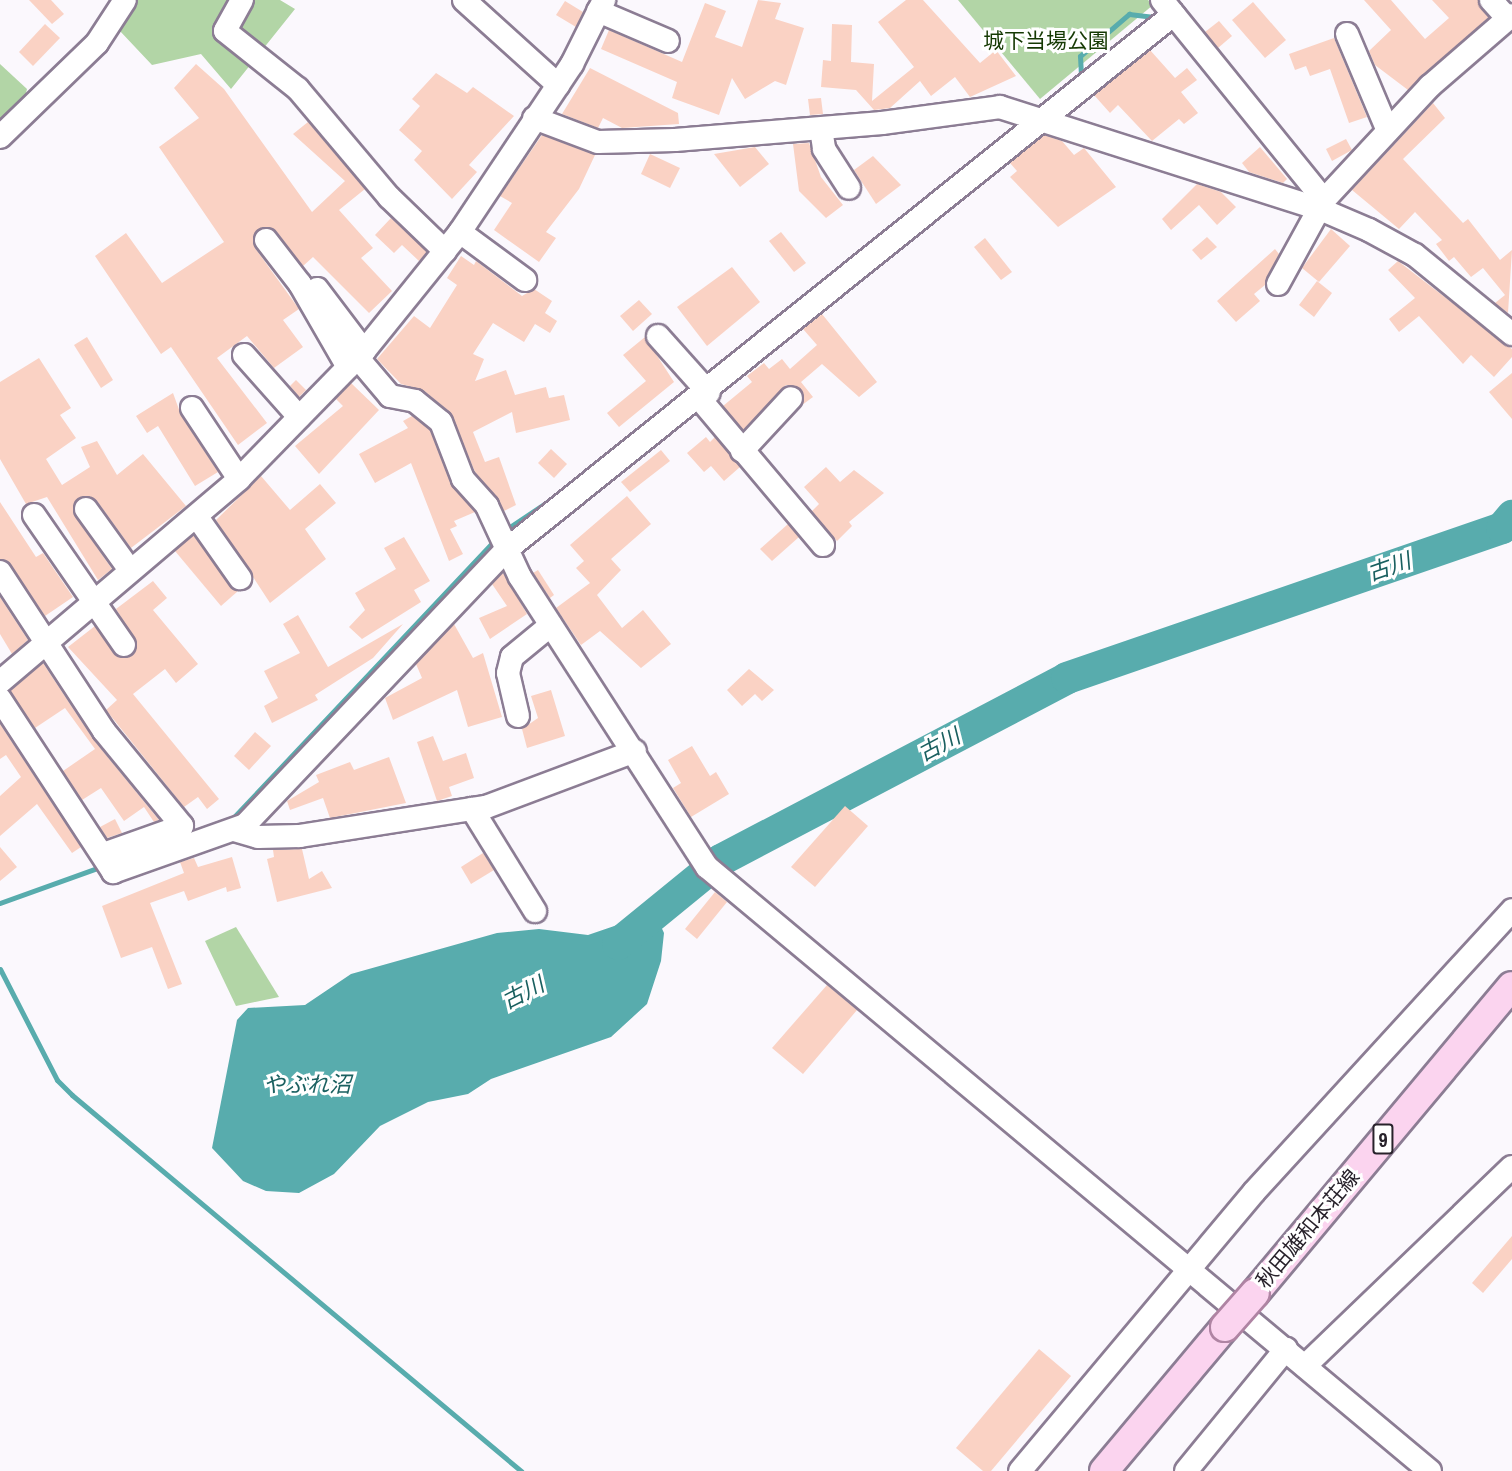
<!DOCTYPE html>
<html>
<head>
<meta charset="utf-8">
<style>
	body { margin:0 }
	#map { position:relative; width:1512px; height:1471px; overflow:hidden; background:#fbf8fd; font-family:"Archivo Narrow","Noto Sans JP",sans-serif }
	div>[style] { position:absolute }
	.green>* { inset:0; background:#b2d5a6 }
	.water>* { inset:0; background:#58acad }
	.stream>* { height:5px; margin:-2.5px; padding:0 2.5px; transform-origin:2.5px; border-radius:2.5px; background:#58acad }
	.river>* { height:32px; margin:-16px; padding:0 16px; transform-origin:16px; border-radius:16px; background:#58acad }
	.building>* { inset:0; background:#fad2c4 }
	.roads { filter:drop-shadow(2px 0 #8c7d94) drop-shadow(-2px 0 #8c7d94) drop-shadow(0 2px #8c7d94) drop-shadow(0 -2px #8c7d94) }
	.minor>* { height:22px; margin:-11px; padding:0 11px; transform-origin:11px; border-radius:11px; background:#fff }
	.major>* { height:28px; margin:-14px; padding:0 14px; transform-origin:14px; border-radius:14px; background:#fbd4ef }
	.bridges { filter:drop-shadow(2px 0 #af84a3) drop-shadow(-2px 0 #af84a3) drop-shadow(0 2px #af84a3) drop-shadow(0 -2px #af84a3) }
	.major-bridge>* { height:28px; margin:-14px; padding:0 14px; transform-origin:14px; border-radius:14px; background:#fbd4ef }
	span { translate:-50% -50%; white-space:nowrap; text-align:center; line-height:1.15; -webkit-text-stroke:6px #fff; paint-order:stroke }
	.shield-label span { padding:2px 4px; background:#fff; border:2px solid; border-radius:4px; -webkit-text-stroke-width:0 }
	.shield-label { font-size:20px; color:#28222b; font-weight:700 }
	.park-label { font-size:21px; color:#153903 }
	.street-label { font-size:21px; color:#28222b }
	.water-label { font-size:22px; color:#1a6060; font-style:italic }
</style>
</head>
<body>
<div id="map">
	<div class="green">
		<i style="clip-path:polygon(135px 0,280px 0,295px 9px,231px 89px,201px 54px,152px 65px,119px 30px)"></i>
		<i style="clip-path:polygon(958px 0,1148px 0,1153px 5px,1040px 99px)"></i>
		<i style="clip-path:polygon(0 64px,27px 89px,24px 101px,0 125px)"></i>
		<i style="clip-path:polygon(236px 927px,279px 997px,236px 1006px,205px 941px)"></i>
	</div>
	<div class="water">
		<i style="clip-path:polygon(658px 920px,664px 933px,661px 961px,647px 1004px,611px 1037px,491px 1079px,468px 1094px,428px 1102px,380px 1126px,334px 1174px,299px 1193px,266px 1191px,243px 1181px,212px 1148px,237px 1020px,248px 1008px,305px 1005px,351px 974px,497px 933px,539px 929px,588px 935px,626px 922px)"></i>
	</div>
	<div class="stream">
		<i style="left:1081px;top:75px;width:19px;rotate:-93deg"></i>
		<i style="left:1080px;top:56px;width:65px;rotate:-40.6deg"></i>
		<i style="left:1129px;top:14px;width:25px;rotate:7deg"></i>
		<i style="left:984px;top:153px;width:51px;rotate:-40.2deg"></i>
		<i style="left:504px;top:531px;width:59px;rotate:-34deg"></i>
		<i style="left:232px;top:819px;width:386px;rotate:-46.7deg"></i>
		<i style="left:0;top:903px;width:109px;rotate:-19.8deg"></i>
		<i style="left:0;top:969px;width:125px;rotate:62.8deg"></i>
		<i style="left:57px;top:1080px;width:21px;rotate:45deg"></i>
		<i style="left:72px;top:1095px;width:586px;rotate:39.94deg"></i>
	</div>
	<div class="river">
		<i style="left:618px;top:944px;width:133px;rotate:-39.2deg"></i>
		<i style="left:721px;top:860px;width:391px;rotate:-27.7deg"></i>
		<i style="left:1067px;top:678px;width:460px;rotate:-19deg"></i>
		<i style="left:1502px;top:528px;width:16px;rotate:-50deg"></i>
	</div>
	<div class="building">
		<i style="clip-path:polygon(29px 0,51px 0,64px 14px,52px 24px)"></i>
		<i style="clip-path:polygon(758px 0,781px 3px,775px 19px,804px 28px,786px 85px,775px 81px,745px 99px,732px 78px,719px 115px,672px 98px,677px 82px,601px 49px,609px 30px,682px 62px,705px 3px,726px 11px,715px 37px,742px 47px)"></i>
		<i style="clip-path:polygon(906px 0,923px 0,980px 63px,996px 50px,1016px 76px,970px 97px,955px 77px,931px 96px,920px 81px,890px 108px,874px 110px,856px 90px,821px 87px,823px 60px,831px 61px,832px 24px,852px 25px,851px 62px,874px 64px,872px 101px,914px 67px,878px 22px)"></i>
		<i style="clip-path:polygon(1364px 0,1391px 0,1425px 39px,1449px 18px,1432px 0,1478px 0,1489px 17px,1408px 90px,1375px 65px,1369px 51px,1391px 30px)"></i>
		<i style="clip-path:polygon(565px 1px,583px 12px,576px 27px,556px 15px)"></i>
		<i style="clip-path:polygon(1253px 2px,1286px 40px,1265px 58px,1232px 20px)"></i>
		<i style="clip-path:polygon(1219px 21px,1232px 36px,1218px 48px,1205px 32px)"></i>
		<i style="clip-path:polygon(45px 24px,60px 38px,33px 66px,19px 52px)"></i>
		<i style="clip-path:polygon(1334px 38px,1367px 117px,1349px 123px,1330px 69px,1310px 76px,1306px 66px,1295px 70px,1289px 54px)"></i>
		<i style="clip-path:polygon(1150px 50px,1175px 78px,1187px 68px,1197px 80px,1181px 92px,1198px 113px,1184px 124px,1179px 119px,1152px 141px,1118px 105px,1110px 113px,1094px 95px)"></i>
		<i style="clip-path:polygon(196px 64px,224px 89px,312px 212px,345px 181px,293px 134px,308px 122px,365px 189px,339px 210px,373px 248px,361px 258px,392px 291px,369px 313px,313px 257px,303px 266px,276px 231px,257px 230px,255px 248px,299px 309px,283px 320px,303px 347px,274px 368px,247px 336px,217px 358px,267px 423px,238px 445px,171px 347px,161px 354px,95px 256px,126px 233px,162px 283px,224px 242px,159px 147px,199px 118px,174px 88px)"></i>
		<i style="clip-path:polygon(590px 68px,678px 113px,679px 124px,622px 128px,603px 118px,598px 128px,562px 114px)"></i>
		<i style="clip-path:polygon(436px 73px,467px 93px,473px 87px,514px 116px,469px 165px,477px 172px,452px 199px,414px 160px,422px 151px,399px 130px,420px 106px,412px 99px)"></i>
		<i style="clip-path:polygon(821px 98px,823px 114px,810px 115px,808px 99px)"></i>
		<i style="clip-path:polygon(1433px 103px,1445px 118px,1403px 159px,1463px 223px,1468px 219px,1500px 260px,1512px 250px,1508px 313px,1495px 303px,1505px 295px,1483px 268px,1471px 277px,1454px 257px,1449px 261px,1436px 244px,1442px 240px,1415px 212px,1399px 229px,1352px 190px)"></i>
		<i style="clip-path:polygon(542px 135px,595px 155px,579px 189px,546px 232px,556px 238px,539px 262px,494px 230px,512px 203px,500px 196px)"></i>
		<i style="clip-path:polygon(1044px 135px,1062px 141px,1074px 155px,1084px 148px,1116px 187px,1058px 227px,1010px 177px,1017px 171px,1010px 163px)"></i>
		<i style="clip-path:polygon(1346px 139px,1352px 150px,1332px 161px,1326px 149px)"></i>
		<i style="clip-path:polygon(809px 143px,821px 177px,843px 205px,826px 218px,799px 191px,793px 144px)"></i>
		<i style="clip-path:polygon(755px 147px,769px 164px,740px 187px,714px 154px)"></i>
		<i style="clip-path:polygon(1260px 147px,1287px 179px,1283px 183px,1249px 172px,1242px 163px)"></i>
		<i style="clip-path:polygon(650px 154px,680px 168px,670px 188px,641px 174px)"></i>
		<i style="clip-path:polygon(873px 156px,901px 185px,876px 204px,854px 170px)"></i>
		<i style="clip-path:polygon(1197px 184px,1221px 192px,1236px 207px,1217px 225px,1199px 205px,1171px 230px,1162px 219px)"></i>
		<i style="clip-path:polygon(391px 218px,427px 252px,419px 261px,402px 245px,394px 253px,375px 235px)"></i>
		<i style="clip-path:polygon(1331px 229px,1350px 246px,1319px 282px,1302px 268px)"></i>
		<i style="clip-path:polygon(781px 232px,806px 263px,794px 272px,769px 241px)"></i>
		<i style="clip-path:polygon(1207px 237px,1217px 247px,1201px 260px,1192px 250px)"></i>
		<i style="clip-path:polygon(985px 238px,1012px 272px,1001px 280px,974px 247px)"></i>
		<i style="clip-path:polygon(1275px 249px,1279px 254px,1265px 285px,1254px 294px,1260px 301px,1236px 322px,1217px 301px)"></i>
		<i style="clip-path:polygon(461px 256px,474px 265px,476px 261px,522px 296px,534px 289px,552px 301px,545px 313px,557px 321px,550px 333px,535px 324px,524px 342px,493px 323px,473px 354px,484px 359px,475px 381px,506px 370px,515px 395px,546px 387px,549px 398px,564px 395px,570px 420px,516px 433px,512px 412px,473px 432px,485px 462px,499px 457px,516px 505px,504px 511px,475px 472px,450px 412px,423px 390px,401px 384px,377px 359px,414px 316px,430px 328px,457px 285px,447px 278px)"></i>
		<i style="clip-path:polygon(1398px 261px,1512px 349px,1512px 357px,1494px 377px,1471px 355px,1463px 364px,1419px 316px,1399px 332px,1389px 319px,1415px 298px,1388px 270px)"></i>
		<i style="clip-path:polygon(732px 267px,760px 302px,707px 346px,677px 307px)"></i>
		<i style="clip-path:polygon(1317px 281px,1332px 293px,1314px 317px,1299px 305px)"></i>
		<i style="clip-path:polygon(639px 300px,652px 314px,633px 331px,620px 316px)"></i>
		<i style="clip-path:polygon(822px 314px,877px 382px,859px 397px,822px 364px,801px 382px,813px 397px,802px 405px,801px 389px,786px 385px,743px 430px,723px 406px,752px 382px,747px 376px,764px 363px,769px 369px,782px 359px,790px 369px,817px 345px,803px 329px)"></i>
		<i style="clip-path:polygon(87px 337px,113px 380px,101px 388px,74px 345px)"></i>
		<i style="clip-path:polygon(645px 337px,674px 382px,619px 427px,607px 413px,646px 381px,623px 355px)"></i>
		<i style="clip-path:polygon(39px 358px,71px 408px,60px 415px,76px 438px,46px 459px,62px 485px,90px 467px,81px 447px,97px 441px,117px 475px,143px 454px,186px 506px,131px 548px,97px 501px,78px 498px,75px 516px,112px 569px,98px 580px,47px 497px,26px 504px,0 459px,0 382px)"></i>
		<i style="clip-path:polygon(1512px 373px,1512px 419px,1489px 392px)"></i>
		<i style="clip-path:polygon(296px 380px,306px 390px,299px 397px,290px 386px)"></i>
		<i style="clip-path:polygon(351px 383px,379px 410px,319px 474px,295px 446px,343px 406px,336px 399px)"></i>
		<i style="clip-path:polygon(173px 393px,181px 415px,218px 472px,195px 486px,158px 426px,147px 433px,136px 416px)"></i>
		<i style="clip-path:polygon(412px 416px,430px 430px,451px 484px,475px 512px,454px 521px,457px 526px,450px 529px,463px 554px,449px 561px,411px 463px,375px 483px,359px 454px,408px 428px,403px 421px)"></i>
		<i style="clip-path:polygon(706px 437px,710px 442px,715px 437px,740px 467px,724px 481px,711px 466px,704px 472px,687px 453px)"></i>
		<i style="clip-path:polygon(551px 449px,567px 464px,554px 478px,538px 463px)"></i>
		<i style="clip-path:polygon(661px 450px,670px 461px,630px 492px,621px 482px)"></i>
		<i style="clip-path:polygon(826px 467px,840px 482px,854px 470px,884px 493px,849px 522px,852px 526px,837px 541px,812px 511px,819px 504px,804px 487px)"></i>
		<i style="clip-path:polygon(261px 476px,290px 510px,320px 484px,336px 503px,305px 529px,326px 559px,270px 603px,216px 520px)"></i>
		<i style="clip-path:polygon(627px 496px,651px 524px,611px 559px,621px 570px,597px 595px,622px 628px,643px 610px,671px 644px,641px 668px,600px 631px,581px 645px,556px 608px,590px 583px,576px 568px,584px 561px,570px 545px)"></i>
		<i style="clip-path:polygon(0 502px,36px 557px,43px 553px,73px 597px,45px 616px,11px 565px,0 559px)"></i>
		<i style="clip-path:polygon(788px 524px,799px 537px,772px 561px,760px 549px)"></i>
		<i style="clip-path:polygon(193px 535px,238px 591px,221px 606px,175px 551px)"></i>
		<i style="clip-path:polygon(404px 537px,430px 581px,414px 590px,421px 602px,362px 639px,349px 627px,365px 610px,355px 593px,396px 569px,384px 548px)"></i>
		<i style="clip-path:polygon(538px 570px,554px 595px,550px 598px,533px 573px)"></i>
		<i style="clip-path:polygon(503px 573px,527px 614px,490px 639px,479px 618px,507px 606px,492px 584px)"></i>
		<i style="clip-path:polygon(153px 581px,167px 598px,153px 610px,198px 664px,176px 683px,165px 669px,133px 694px,219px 799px,207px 809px,198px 797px,184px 807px,106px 710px,117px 700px,68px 647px,95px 626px,118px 657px,132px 656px,137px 643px,116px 609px)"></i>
		<i style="clip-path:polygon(0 597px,28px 640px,12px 654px,0 634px)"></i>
		<i style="clip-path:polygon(298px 615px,328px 667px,403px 624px,373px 658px,315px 695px,318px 700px,272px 723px,264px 706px,278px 698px,264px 671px,300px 653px,283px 624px)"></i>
		<i style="clip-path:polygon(454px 624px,473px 658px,483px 653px,502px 717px,468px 727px,457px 690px,393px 720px,385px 698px,422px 678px,416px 664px)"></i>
		<i style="clip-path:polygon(43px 663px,93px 739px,159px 820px,154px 822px,144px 807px,124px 821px,101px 788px,82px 800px,63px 771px,95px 749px,65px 708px,35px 728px,10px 691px)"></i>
		<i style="clip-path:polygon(749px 669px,774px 690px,762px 701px,755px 694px,742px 706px,727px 690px)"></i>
		<i style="clip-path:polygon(551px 690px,565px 736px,527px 748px,522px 729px,538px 718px,531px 696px)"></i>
		<i style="clip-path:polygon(0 724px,81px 847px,72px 853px,37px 804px,0 836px,0 796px,21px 777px,6px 755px,0 759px)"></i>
		<i style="clip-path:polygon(255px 732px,271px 746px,249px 770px,234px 756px)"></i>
		<i style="clip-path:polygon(433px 736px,443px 761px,466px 753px,474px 778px,449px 787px,452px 796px,437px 801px,417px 742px)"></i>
		<i style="clip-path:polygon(692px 746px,710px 776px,716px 772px,729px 794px,691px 817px,673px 788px,681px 783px,668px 760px)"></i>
		<i style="clip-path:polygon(389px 757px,406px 803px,330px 818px,323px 798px,290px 810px,287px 801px,319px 782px,316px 775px,350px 762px,354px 770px)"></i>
		<i style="clip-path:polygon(845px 806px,868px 826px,815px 887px,791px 867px)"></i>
		<i style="clip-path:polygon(115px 819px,122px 833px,107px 838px,100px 827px)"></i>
		<i style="clip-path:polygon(0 847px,17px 867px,0 881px)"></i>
		<i style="clip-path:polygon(302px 849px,309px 879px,322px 871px,332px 888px,277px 902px,267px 859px,274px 857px,273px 850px)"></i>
		<i style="clip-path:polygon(483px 853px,494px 870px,471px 884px,461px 867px)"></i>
		<i style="clip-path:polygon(232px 857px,241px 888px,227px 892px,226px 887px,188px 901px,184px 891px,150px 903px,182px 984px,168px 989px,152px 947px,121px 958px,102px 906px,184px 873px,180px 862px,194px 858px,198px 867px)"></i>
		<i style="clip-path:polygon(715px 892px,727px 902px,697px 939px,685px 929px)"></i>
		<i style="clip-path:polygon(827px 985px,857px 1010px,803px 1074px,772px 1048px)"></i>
		<i style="clip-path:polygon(1512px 1236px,1512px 1259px,1483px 1293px,1472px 1283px)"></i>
		<i style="clip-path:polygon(1039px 1349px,1071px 1376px,991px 1471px,983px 1471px,956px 1448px)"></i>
	</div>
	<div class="roads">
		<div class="minor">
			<i style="left:242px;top:0;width:35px;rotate:119deg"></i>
			<i style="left:225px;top:31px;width:93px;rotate:38.5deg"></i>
			<i style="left:298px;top:89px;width:141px;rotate:49.9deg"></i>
			<i style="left:389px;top:197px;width:78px;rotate:44deg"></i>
			<i style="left:464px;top:0;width:127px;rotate:42.1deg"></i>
			<i style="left:1162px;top:0;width:257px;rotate:51deg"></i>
			<i style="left:1491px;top:0;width:25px;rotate:48deg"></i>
			<i style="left:598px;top:11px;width:76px;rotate:23.2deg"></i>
			<i style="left:1347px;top:34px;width:105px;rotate:67.1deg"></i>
			<i style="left:534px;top:118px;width:68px;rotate:20.6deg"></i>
			<i style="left:598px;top:142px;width:77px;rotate:-1.5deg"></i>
			<i style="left:675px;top:140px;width:208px;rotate:-4.7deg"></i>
			<i style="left:882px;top:123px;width:119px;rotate:-7.7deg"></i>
			<i style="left:1000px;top:107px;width:336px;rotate:17.7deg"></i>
			<i style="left:1320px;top:209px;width:53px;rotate:23.2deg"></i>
			<i style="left:1369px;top:230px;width:52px;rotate:28.5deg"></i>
			<i style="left:1415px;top:255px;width:125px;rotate:39.2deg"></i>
			<i style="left:821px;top:129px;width:20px;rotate:81deg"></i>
			<i style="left:824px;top:149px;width:46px;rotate:57.3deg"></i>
			<i style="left:0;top:137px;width:135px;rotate:-44.1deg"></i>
			<i style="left:97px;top:43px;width:51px;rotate:-56.9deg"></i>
			<i style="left:460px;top:232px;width:81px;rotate:36.4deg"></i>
			<i style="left:266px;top:240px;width:56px;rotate:52.3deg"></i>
			<i style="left:300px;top:284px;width:96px;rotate:60deg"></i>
			<i style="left:1278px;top:284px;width:96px;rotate:-61.3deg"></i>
			<i style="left:1324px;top:200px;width:156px;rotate:-47.1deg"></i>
			<i style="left:1430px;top:86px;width:108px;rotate:-40.9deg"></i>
			<i style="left:317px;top:289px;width:78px;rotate:52.8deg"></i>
			<i style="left:658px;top:336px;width:76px;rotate:48.2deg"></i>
			<i style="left:244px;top:355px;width:83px;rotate:48.4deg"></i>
			<i style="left:357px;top:357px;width:51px;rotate:49.8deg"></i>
			<i style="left:390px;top:396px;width:25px;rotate:11deg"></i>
			<i style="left:415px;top:401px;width:33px;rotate:39deg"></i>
			<i style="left:441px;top:422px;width:61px;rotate:68.9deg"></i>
			<i style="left:463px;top:479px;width:36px;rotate:48deg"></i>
			<i style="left:487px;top:506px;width:78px;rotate:65.1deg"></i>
			<i style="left:520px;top:577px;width:345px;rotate:57.2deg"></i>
			<i style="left:707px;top:867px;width:942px;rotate:39.88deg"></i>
			<i style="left:700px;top:399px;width:191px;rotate:49.9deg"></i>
			<i style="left:192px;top:408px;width:85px;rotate:56.5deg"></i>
			<i style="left:742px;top:451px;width:72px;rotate:-47.2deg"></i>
			<i style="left:86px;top:509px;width:75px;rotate:54.2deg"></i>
			<i style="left:34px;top:515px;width:158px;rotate:55.3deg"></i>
			<i style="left:197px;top:517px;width:75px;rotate:54.8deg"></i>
			<i style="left:0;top:572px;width:190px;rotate:56.8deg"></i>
			<i style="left:104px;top:731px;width:123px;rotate:50.6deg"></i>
			<i style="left:182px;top:826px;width:83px;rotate:160.3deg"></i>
			<i style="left:0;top:682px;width:314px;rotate:-40.3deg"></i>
			<i style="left:239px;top:479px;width:179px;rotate:-45.7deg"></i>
			<i style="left:364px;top:351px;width:153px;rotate:-51.1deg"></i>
			<i style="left:460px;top:232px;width:202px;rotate:-56.3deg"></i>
			<i style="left:572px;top:64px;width:72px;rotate:-63.4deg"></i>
			<i style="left:0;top:699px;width:207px;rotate:56.8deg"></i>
			<i style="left:113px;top:872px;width:140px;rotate:-19.6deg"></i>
			<i style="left:245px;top:825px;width:379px;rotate:-46.5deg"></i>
			<i style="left:506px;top:550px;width:856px;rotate:-38.74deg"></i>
			<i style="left:518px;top:716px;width:44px;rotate:-103.1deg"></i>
			<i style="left:508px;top:673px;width:16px;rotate:-76deg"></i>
			<i style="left:512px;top:657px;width:50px;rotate:-39.4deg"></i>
			<i style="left:472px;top:809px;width:120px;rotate:58.3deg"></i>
			<i style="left:234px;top:830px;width:25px;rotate:16deg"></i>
			<i style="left:258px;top:837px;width:42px;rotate:-1.4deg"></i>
			<i style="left:300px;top:836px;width:188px;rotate:-8.9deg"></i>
			<i style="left:486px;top:807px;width:159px;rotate:-20.6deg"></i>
			<i style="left:1305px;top:1366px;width:287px;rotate:-43.9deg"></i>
			<i style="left:1020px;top:1471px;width:364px;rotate:-50deg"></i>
			<i style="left:1254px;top:1192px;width:382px;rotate:-47.5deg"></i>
			<i style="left:1186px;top:1471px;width:158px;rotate:-50.7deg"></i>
		</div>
		<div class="major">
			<i style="left:1255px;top:1293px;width:400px;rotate:-50.1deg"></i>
			<i style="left:1104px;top:1471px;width:188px;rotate:-50deg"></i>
		</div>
	</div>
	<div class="bridges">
		<div class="major-bridge">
			<i style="left:1225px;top:1327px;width:45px;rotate:-48.6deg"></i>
		</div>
	</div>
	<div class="shield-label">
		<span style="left:1383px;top:1139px">9</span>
	</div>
	<div class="park-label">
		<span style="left:1046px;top:41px">城下当場公園</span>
	</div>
	<div class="street-label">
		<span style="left:1308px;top:1229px;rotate:-50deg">秋田雄和本荘線</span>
	</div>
	<div class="water-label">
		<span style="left:1389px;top:567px;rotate:-19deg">古川</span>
		<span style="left:939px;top:745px;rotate:-28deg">古川</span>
		<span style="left:523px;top:993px;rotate:-27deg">古川</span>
		<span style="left:307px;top:1085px">やぶれ沼</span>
	</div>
</div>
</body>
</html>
